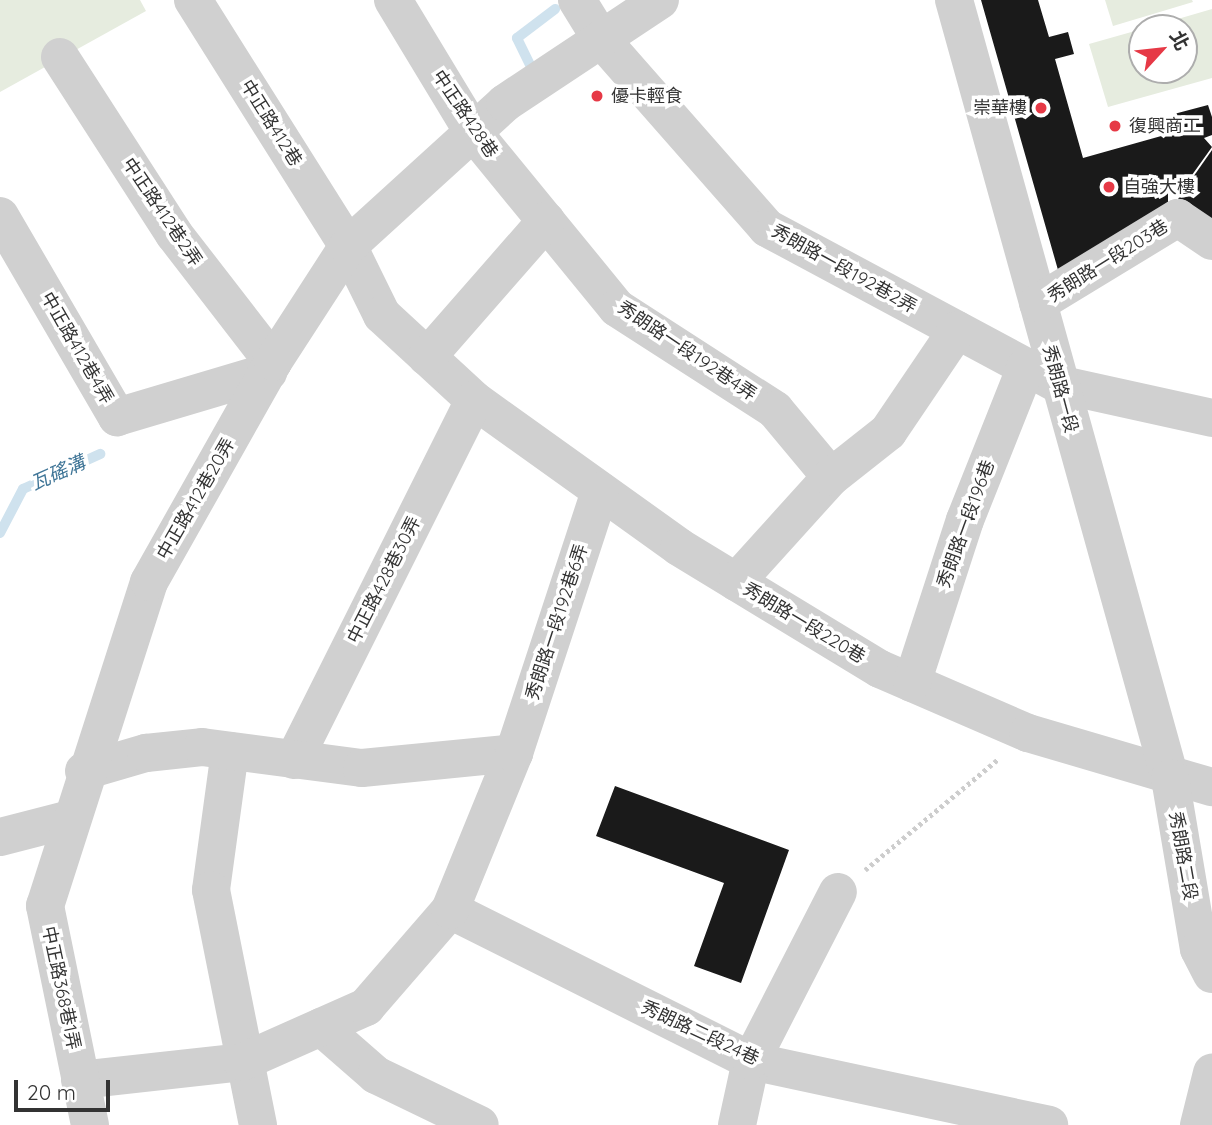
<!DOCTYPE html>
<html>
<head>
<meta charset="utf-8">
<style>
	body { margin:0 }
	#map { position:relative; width:1212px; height:1125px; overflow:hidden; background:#fff; font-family:Quicksand,"Noto Sans TC",sans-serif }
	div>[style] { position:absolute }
	.green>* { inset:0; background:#e6ecdf }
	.stream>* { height:10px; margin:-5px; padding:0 5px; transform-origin:5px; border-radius:5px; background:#cfe2ee }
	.building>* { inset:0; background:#1a1a1a }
	.path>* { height:4.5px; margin-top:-2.25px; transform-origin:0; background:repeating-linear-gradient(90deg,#cdcdcd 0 3.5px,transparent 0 7px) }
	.minor>* { height:38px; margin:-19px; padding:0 19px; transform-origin:19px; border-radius:19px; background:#d0d0d0 }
	.dots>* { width:19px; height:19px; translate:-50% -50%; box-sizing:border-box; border:4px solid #fff; border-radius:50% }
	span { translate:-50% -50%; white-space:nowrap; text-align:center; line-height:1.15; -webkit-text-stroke:7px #fff; paint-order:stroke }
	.poi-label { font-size:18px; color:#333 }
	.left { translate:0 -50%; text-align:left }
	.right { translate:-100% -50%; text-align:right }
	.street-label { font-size:18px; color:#333 }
	.water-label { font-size:19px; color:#3f7597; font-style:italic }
	.north { position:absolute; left:1128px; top:14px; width:70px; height:70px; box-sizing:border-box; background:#fff; border:2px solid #adadad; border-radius:50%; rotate:63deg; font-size:19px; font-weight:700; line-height:28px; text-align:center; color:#333 }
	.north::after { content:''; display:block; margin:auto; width:24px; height:32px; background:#e63946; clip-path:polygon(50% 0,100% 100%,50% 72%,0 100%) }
	.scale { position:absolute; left:14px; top:1080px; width:96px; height:32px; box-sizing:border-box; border:4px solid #333; border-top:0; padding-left:9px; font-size:21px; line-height:24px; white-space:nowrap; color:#333; -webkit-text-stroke:5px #fff; paint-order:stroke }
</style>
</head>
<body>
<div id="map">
	<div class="green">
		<i style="clip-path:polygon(0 0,140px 0,146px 11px,0 92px)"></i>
		<i style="clip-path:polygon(1105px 0,1192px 0,1193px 2px,1113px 26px)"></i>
		<i style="clip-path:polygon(1212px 9px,1212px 78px,1108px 107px,1089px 44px,1142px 29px,1142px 70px,1184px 70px,1184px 28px,1147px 28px)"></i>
	</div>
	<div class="stream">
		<i style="left:534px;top:73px;width:39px;rotate:-116deg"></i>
		<i style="left:517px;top:38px;width:48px;rotate:-37.3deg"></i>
		<i style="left:0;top:533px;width:50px;rotate:-62.4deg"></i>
		<i style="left:23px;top:489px;width:85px;rotate:-24.4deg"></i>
	</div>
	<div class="building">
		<i style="clip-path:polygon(981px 0,1038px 0,1049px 37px,1068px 32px,1074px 54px,1055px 59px,1083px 158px,1179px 131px,1174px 114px,1208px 105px,1212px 117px,1212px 135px,1204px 138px,1212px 147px,1182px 189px,1168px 193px,1168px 204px,1058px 270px)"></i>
		<i style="clip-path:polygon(1212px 150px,1212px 225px,1177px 200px)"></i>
		<i style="clip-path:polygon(615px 786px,789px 850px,741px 983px,694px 966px,724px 883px,596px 836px)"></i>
	</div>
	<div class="path">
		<i style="left:865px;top:870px;width:173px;rotate:-39.8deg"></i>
	</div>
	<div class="minor">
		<i style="left:193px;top:0;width:291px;rotate:57.8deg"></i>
		<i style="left:348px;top:246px;width:77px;rotate:63.8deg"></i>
		<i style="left:382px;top:315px;width:125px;rotate:42.7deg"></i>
		<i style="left:474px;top:400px;width:252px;rotate:35.6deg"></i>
		<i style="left:679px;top:547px;width:235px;rotate:31.3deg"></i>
		<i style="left:880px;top:669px;width:161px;rotate:23.4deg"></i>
		<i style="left:1028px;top:733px;width:192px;rotate:16.4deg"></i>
		<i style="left:393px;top:0;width:154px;rotate:58.8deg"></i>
		<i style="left:473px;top:132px;width:227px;rotate:50.7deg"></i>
		<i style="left:617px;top:308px;width:188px;rotate:32.8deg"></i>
		<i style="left:775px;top:410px;width:87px;rotate:50.1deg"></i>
		<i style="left:577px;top:0;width:46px;rotate:58.4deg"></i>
		<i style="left:601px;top:39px;width:252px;rotate:48.7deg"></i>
		<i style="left:767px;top:228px;width:330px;rotate:28.2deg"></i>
		<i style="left:1058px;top:384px;width:158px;rotate:12.4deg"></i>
		<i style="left:954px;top:0;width:807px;rotate:74.48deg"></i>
		<i style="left:1170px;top:778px;width:173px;rotate:80.4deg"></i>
		<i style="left:1199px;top:949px;width:28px;rotate:63deg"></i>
		<i style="left:60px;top:57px;width:211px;rotate:57.2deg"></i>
		<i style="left:174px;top:234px;width:162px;rotate:52.3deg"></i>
		<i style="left:0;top:216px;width:233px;rotate:59.8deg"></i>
		<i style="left:117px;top:417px;width:158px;rotate:-16.6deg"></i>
		<i style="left:1038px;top:303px;width:164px;rotate:-31.3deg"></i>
		<i style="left:1178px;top:218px;width:41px;rotate:34.1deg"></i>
		<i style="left:427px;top:357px;width:181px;rotate:-48.8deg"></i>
		<i style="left:736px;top:582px;width:142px;rotate:-47.9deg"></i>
		<i style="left:831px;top:477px;width:73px;rotate:-38.3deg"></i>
		<i style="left:888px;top:432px;width:123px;rotate:-55.9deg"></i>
		<i style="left:912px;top:683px;width:171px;rotate:-72deg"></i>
		<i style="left:965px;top:520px;width:165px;rotate:-68.3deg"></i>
		<i style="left:230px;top:751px;width:140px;rotate:97.8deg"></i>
		<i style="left:211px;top:890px;width:240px;rotate:78.7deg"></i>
		<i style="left:294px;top:760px;width:402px;rotate:-63.4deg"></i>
		<i style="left:84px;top:771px;width:65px;rotate:-16.2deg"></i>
		<i style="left:146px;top:753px;width:56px;rotate:-6.1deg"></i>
		<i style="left:202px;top:747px;width:161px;rotate:7.5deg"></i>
		<i style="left:362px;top:768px;width:153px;rotate:-5.6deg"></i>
		<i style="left:0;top:837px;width:72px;rotate:-14.4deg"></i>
		<i style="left:450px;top:910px;width:337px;rotate:26.6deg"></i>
		<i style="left:751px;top:1061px;width:305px;rotate:12.1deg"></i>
		<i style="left:321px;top:1027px;width:73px;rotate:41.1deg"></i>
		<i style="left:376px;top:1075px;width:115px;rotate:25.7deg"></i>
		<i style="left:80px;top:1080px;width:163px;rotate:-6.3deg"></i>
		<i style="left:242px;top:1062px;width:136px;rotate:-23.9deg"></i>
		<i style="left:366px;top:1007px;width:128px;rotate:-49.1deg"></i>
		<i style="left:450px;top:910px;width:170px;rotate:-67.8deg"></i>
		<i style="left:514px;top:753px;width:276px;rotate:-71.8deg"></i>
		<i style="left:90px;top:1125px;width:224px;rotate:-101.6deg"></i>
		<i style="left:45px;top:906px;width:340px;rotate:-72.2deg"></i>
		<i style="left:149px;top:582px;width:253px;rotate:-60.6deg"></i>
		<i style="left:273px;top:362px;width:138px;rotate:-57.1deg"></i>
		<i style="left:348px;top:246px;width:212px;rotate:-42.3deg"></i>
		<i style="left:505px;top:103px;width:186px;rotate:-33.6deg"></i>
		<i style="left:737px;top:1125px;width:66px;rotate:-77.7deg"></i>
		<i style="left:751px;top:1061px;width:190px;rotate:-62.8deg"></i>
		<i style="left:1199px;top:1125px;width:54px;rotate:-76deg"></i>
	</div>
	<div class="dots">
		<i style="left:597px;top:96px;background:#e63946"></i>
		<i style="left:1041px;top:108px;background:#e63946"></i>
		<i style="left:1115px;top:126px;background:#e63946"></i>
		<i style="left:1109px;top:187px;background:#e63946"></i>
	</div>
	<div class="poi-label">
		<span class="left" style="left:611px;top:96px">優卡輕食</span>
		<span class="right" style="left:1027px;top:108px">崇華樓</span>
		<span class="left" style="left:1129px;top:126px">復興商工</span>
		<span class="left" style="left:1123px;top:187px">自強大樓</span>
	</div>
	<div class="street-label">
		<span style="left:465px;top:114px;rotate:56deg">中正路428巷</span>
		<span style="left:271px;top:123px;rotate:58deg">中正路412巷</span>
		<span style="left:162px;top:212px;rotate:56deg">中正路412巷2弄</span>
		<span style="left:1108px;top:261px;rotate:-32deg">秀朗路一段203巷</span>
		<span style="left:844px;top:269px;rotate:29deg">秀朗路一段192巷2弄</span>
		<span style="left:77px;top:348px;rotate:60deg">中正路412巷4弄</span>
		<span style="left:687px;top:351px;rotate:34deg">秀朗路一段192巷4弄</span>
		<span style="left:1060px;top:389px;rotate:75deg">秀朗路一段</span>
		<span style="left:196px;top:499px;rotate:-60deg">中正路412巷20弄</span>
		<span style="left:966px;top:524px;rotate:-70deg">秀朗路一段196巷</span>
		<span style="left:384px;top:580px;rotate:-63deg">中正路428巷30弄</span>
		<span style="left:557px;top:622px;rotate:-72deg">秀朗路一段192巷6弄</span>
		<span style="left:804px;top:623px;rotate:31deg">秀朗路一段220巷</span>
		<span style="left:1183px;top:856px;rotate:80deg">秀朗路二段</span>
		<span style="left:61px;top:988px;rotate:78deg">中正路368巷1弄</span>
		<span style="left:700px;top:1033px;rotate:25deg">秀朗路二段24巷</span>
	</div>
	<div class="water-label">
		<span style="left:58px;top:473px;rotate:-24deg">瓦磘溝</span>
	</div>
	<div class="north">北</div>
	<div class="scale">20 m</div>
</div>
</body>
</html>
